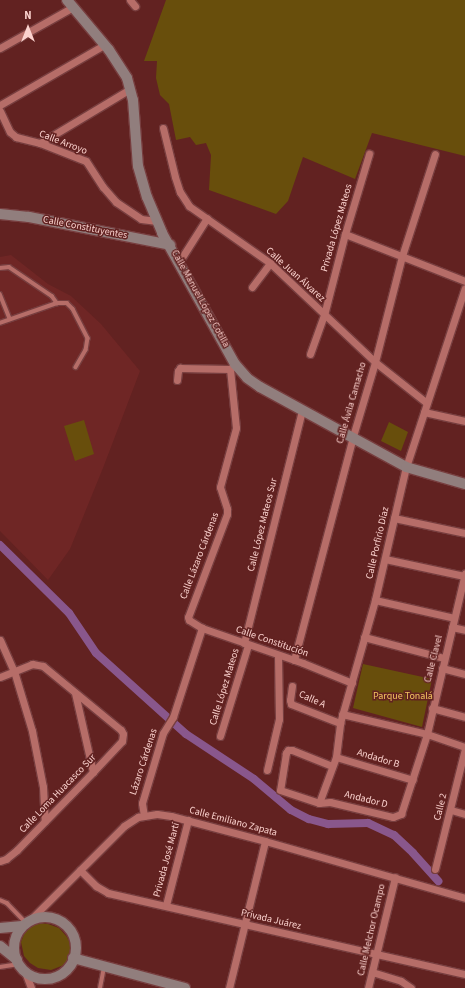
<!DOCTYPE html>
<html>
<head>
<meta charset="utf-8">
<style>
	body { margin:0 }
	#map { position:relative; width:465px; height:988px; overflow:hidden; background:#622221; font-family:"Source Sans 3",sans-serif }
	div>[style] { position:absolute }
	.built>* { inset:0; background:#6f2625 }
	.green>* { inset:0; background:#684e0c }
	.canal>* { height:8px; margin:-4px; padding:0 4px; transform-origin:4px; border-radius:4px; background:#89578c }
	.roads { filter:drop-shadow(1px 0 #773e3f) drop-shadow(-1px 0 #773e3f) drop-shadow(0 1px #773e3f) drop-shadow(0 -1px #773e3f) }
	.lane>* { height:3.5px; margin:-1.75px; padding:0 1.75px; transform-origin:1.75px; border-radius:1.75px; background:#b66d68 }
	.street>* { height:7px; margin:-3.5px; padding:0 3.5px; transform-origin:3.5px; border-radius:3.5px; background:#b66d68 }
	.secondary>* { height:10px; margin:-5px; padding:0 5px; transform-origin:5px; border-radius:5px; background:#917e7d }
	.secondary>.ring { margin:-5px; padding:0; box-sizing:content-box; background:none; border:10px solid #917e7d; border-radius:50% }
	span { translate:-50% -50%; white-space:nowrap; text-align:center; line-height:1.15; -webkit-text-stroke:3px #622221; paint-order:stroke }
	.street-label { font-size:10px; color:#fbd2ce }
	.park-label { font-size:10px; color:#f3c560 }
	.north { position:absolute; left:8px; top:8px; width:40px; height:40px; -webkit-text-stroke:3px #622221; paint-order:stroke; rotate:0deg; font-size:11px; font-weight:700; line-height:16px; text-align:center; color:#fbd2ce }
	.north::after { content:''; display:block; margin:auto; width:14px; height:18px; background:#fbd2ce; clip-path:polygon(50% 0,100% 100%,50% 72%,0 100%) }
</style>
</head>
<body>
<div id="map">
	<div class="built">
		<i style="clip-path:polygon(11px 255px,48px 284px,71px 296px,101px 324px,140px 371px,103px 468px,70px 549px,48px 580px,0 531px,0 257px)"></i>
	</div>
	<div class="green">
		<i style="clip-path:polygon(166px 0,465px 0,465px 156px,372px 133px,355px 179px,303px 157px,288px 201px,276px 214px,209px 190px,211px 155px,206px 143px,196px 145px,190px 137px,176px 140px,169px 104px,160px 95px,156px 78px,157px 61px,144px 61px)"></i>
		<i style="clip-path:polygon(84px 420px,94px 454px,75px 461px,64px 426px)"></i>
		<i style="clip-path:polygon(389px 422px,408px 432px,401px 451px,381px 441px)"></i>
		<i style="clip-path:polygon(363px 664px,432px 679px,422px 727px,353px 708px)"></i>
		<i style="clip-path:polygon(40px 923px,48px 924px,59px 928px,67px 937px,72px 947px,70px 956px,64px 965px,51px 970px,38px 968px,30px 963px,24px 956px,21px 942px,24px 934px,30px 927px)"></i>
	</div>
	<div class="canal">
		<i style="left:0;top:545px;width:97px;rotate:44.6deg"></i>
		<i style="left:69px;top:613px;width:48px;rotate:56deg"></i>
		<i style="left:96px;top:653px;width:121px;rotate:42deg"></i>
		<i style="left:186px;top:734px;width:82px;rotate:33.5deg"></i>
		<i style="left:254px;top:779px;width:48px;rotate:40deg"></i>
		<i style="left:291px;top:810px;width:20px;rotate:27deg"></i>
		<i style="left:309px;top:819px;width:20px;rotate:15deg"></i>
		<i style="left:328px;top:824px;width:40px;rotate:-1.4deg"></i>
		<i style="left:368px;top:823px;width:29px;rotate:25deg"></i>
		<i style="left:394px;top:835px;width:26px;rotate:43deg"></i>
		<i style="left:413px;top:853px;width:38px;rotate:48deg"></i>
	</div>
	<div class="roads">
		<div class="lane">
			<i style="left:0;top:268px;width:9px;rotate:-6deg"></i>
			<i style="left:9px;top:267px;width:52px;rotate:34deg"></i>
			<i style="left:52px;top:296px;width:9px;rotate:54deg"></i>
			<i style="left:0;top:294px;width:27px;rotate:68deg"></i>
			<i style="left:0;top:323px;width:60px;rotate:-19.3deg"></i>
			<i style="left:57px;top:303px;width:10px"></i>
			<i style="left:67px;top:303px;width:8px;rotate:45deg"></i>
			<i style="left:73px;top:309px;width:33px;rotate:63deg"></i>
			<i style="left:88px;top:338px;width:12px;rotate:99deg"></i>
			<i style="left:86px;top:350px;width:20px;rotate:120deg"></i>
			<i style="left:0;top:900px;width:8px;rotate:23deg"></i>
			<i style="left:7px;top:903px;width:28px;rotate:46deg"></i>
			<i style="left:0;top:967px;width:19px;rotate:-9deg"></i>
			<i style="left:100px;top:988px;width:20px;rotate:-79deg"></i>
		</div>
		<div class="street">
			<i style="left:130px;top:0;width:8px;rotate:50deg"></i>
			<i style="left:0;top:48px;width:84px;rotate:-29.3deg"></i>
			<i style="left:0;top:105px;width:120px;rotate:-30deg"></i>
			<i style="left:0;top:111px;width:23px;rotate:65deg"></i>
			<i style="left:10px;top:132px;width:8px;rotate:40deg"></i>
			<i style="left:16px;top:137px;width:25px;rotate:14deg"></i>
			<i style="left:40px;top:143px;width:49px;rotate:21.4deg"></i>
			<i style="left:86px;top:161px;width:31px;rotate:57deg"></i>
			<i style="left:103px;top:187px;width:20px;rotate:49deg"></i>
			<i style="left:116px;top:202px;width:30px;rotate:34deg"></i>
			<i style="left:141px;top:219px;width:16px;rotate:7deg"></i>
			<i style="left:163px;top:128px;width:50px;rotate:76.2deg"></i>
			<i style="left:175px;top:177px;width:16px;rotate:72deg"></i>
			<i style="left:180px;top:192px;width:17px;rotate:57deg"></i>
			<i style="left:189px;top:206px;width:99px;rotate:35.1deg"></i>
			<i style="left:270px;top:263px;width:144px;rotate:43.3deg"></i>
			<i style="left:375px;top:362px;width:66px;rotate:38.3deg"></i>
			<i style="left:40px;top:143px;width:105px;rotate:-31deg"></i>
			<i style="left:345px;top:234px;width:129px;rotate:21.4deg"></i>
			<i style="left:179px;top:262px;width:52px;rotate:-57.5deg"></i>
			<i style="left:252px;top:287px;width:30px;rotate:-53deg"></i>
			<i style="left:310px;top:354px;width:41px;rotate:-70.3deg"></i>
			<i style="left:324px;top:315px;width:84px;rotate:-75.5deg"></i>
			<i style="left:345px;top:234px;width:84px;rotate:-73.3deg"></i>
			<i style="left:235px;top:364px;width:7px;rotate:135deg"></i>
			<i style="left:230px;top:369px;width:59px;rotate:84.2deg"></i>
			<i style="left:236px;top:428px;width:61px;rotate:105.2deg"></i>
			<i style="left:220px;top:487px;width:23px;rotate:72deg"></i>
			<i style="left:227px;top:509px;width:5px;rotate:90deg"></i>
			<i style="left:227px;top:514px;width:110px;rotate:110.7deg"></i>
			<i style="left:188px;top:617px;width:3px;rotate:72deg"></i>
			<i style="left:189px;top:620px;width:15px;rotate:32deg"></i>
			<i style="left:202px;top:628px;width:107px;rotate:19.1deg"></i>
			<i style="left:303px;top:663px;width:53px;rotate:22.2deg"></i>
			<i style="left:177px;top:380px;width:9px;rotate:-84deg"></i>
			<i style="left:178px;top:371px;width:4px;rotate:-56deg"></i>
			<i style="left:180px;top:368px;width:50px;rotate:1.1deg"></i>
			<i style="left:424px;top:412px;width:42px;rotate:12.4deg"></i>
			<i style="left:394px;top:518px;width:73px;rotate:11.9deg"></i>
			<i style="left:385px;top:559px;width:81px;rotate:12.1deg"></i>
			<i style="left:375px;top:600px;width:81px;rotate:12.8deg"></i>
			<i style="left:452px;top:627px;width:13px;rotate:13deg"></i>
			<i style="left:364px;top:637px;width:83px;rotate:14.7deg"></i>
			<i style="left:0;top:640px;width:34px;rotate:66deg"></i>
			<i style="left:14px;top:671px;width:63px;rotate:73.3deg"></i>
			<i style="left:32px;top:731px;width:57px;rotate:78.9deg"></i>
			<i style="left:43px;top:787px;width:34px;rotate:87deg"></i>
			<i style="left:244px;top:643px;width:239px;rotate:-76deg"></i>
			<i style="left:294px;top:660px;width:232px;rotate:-75.2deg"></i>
			<i style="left:353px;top:436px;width:77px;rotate:-73.4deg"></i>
			<i style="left:375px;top:362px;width:109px;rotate:-75.7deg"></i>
			<i style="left:402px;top:256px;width:107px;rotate:-72.1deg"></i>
			<i style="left:442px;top:668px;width:24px;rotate:15deg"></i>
			<i style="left:0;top:677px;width:35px;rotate:-22deg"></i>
			<i style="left:32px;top:664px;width:11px;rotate:10deg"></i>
			<i style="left:43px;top:666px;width:101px;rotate:39.4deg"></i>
			<i style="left:121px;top:730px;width:4px;rotate:63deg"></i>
			<i style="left:123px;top:734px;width:7px;rotate:98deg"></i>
			<i style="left:122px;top:741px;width:42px;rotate:133.1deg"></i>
			<i style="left:93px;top:772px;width:109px;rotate:134.3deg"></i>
			<i style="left:17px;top:850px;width:14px;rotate:141deg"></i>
			<i style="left:6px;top:859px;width:6px;rotate:162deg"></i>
			<i style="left:292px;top:686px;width:14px;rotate:98deg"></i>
			<i style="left:290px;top:700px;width:4px;rotate:76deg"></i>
			<i style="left:291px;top:704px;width:53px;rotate:21.2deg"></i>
			<i style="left:75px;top:693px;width:81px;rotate:77.2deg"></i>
			<i style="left:432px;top:708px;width:34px;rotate:15deg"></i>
			<i style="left:342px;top:714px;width:87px;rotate:13.2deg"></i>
			<i style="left:427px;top:734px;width:40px;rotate:18.9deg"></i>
			<i style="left:220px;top:736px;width:95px;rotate:-72.9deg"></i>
			<i style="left:336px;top:757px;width:80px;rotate:16.6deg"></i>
			<i style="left:332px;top:766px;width:43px;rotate:-158.2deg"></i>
			<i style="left:292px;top:750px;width:4px;rotate:180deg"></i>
			<i style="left:288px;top:750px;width:4px;rotate:124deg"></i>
			<i style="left:286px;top:753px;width:37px;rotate:99deg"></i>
			<i style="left:280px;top:790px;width:41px;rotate:18.4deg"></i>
			<i style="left:319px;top:803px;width:11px;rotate:-5deg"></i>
			<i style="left:330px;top:802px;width:65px;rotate:13.4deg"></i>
			<i style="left:393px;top:817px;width:9px;rotate:-21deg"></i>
			<i style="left:401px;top:814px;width:84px;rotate:-72deg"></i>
			<i style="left:427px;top:734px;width:165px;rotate:-76.7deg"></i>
			<i style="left:267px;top:770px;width:52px;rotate:-76.8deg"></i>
			<i style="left:279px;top:719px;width:64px;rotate:-90.9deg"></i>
			<i style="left:319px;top:803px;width:49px;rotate:-69.7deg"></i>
			<i style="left:336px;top:757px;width:34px;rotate:-83deg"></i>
			<i style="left:340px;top:723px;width:128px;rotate:-74.1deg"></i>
			<i style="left:375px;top:600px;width:137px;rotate:-76.9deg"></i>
			<i style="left:406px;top:467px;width:188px;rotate:-71.8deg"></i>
			<i style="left:451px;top:810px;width:15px;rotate:16deg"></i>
			<i style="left:144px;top:816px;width:13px;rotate:-99deg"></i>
			<i style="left:142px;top:803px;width:73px;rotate:-73.3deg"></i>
			<i style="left:163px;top:733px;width:19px;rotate:-58deg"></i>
			<i style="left:173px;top:717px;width:94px;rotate:-72deg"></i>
			<i style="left:435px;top:869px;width:124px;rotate:-76deg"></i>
			<i style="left:80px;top:870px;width:23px;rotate:45deg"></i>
			<i style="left:96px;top:886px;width:14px;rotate:30deg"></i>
			<i style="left:108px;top:893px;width:366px;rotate:12.8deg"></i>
			<i style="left:166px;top:905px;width:88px;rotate:-75.5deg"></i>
			<i style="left:30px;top:920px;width:133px;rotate:-45deg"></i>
			<i style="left:124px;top:826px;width:17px;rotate:-33deg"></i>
			<i style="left:138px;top:817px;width:19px;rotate:-9deg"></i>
			<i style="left:157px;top:814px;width:14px;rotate:8deg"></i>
			<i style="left:171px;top:816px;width:97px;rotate:14.9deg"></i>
			<i style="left:265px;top:841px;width:208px;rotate:15.9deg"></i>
			<i style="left:25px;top:972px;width:17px;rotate:69deg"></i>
			<i style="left:372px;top:972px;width:30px;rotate:17deg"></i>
			<i style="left:401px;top:981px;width:12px;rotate:35deg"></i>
			<i style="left:229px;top:988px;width:151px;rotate:-76.2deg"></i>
			<i style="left:368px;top:988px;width:114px;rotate:-76.3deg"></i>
		</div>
		<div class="secondary">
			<i style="left:67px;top:0;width:65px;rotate:50deg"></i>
			<i style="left:109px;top:50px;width:33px;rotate:57deg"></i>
			<i style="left:127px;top:78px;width:23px;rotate:75deg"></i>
			<i style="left:133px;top:100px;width:66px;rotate:85.7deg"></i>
			<i style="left:138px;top:166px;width:32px;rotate:74deg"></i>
			<i style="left:147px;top:197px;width:39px;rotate:67deg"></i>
			<i style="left:162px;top:233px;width:150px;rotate:60.9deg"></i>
			<i style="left:235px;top:364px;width:18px;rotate:49deg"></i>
			<i style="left:247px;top:378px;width:16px;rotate:35deg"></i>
			<i style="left:260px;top:387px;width:166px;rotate:28.7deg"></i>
			<i style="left:406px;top:467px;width:61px;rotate:16.1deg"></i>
			<i style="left:0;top:214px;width:29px;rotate:6deg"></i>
			<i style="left:29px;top:217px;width:144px;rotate:11.2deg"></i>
			<i class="ring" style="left:14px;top:917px;width:52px;height:52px"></i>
			<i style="left:0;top:928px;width:22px;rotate:-5deg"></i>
			<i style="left:0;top:946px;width:22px;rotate:39deg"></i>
			<i style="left:73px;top:958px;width:116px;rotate:15deg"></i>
		</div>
	</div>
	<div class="street-label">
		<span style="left:63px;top:143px;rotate:21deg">Calle Arroyo</span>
		<span style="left:85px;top:228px;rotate:11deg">Calle Constituyentes</span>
		<span style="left:337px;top:228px;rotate:-74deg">Privada López Mateos</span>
		<span style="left:295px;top:275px;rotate:42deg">Calle Juan Álvarez</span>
		<span style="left:200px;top:299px;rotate:61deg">Calle Manuel López Cotilla</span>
		<span style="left:352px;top:403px;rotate:-74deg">Calle Ávila Camacho</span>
		<span style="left:263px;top:525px;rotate:-76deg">Calle López Mateos Sur</span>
		<span style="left:378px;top:543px;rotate:-77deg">Calle Porfirio Díaz</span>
		<span style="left:200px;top:556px;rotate:-69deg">Calle Lázaro Cárdenas</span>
		<span style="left:272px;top:642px;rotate:19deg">Calle Constitución</span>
		<span style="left:434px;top:659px;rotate:-76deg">Calle Clavel</span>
		<span style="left:225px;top:687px;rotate:-73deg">Calle López Mateos</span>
		<span style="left:312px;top:700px;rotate:24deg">Calle A</span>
		<span style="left:378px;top:759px;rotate:17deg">Andador B</span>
		<span style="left:144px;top:762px;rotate:-72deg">Lázaro Cárdenas</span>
		<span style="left:58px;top:794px;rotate:-46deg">Calle Loma Huacasco Sur</span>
		<span style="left:366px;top:800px;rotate:14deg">Andador D</span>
		<span style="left:441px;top:807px;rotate:-76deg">Calle 2</span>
		<span style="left:233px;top:822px;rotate:15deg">Calle Emiliano Zapata</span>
		<span style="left:167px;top:860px;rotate:-75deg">Privada José Martí</span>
		<span style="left:271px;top:920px;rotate:13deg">Privada Juárez</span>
		<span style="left:372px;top:930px;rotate:-77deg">Calle Melchor Ocampo</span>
	</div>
	<div class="park-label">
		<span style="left:403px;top:697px">Parque Tonalá</span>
	</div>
	<div class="north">N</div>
</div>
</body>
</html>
